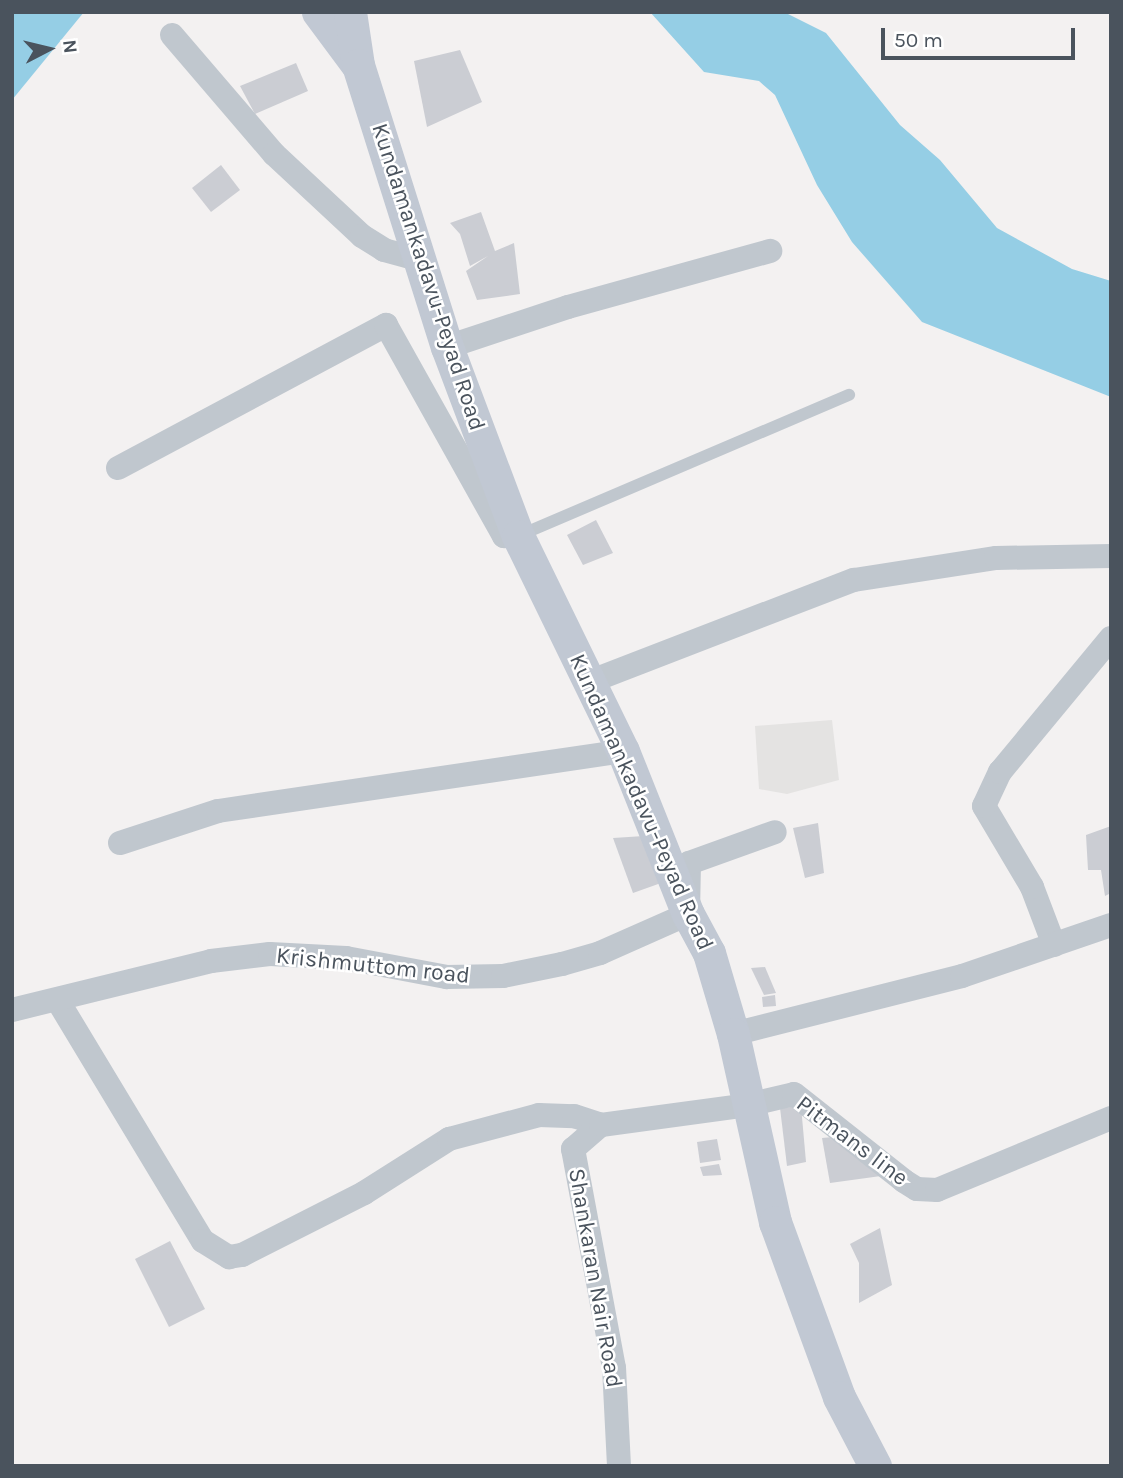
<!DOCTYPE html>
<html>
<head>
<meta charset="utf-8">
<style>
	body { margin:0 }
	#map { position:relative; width:1123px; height:1478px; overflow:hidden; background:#f3f1f1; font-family:Karla,sans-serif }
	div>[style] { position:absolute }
	.education>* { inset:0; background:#e4e3e2 }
	.water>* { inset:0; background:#95cee5 }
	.building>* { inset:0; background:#cbcdd3 }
	.lane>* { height:12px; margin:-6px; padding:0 6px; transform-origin:6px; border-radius:6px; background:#c0c7ce }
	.street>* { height:24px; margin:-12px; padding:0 12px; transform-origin:12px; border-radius:12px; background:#c0c7ce }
	.secondary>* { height:33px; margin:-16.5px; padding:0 16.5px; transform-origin:16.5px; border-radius:16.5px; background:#c1c8d3 }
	span { translate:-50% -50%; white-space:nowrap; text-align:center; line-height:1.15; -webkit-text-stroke:5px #fff; paint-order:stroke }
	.street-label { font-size:23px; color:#4a535d }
	.frame { position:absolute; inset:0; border:14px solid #4a535d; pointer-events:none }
	.north { position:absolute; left:14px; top:14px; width:70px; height:70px; -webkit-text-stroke:5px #fff; paint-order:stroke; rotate:83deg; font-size:19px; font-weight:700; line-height:28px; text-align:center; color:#4a535d }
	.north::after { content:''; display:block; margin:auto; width:24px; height:32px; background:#4a535d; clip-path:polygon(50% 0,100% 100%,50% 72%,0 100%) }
	.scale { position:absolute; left:881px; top:28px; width:194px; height:32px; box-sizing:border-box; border:4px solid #4a535d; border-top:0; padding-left:9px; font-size:21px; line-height:24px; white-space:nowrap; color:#4a535d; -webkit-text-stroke:5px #fff; paint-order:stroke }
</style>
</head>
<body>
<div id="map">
	<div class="education">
		<i style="clip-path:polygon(832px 720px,839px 780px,787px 794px,759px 789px,755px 726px)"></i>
	</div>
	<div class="water">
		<i style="clip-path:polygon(12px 12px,84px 12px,12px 100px)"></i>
		<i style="clip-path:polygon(650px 12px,784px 12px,826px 33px,900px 125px,940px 160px,997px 228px,1072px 269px,1111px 281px,1111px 397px,922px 322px,852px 242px,817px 185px,775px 95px,759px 81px,704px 72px)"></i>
	</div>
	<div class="building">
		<i style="clip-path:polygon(460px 50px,482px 102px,427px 127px,414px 61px)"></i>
		<i style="clip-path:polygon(296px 63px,308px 91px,255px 114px,240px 86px)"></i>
		<i style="clip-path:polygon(221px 165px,240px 190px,211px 212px,192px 188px)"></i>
		<i style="clip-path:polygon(481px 212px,495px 251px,514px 243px,520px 294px,477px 300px,466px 271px,488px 256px,470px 266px,460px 234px,450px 223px)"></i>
		<i style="clip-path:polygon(596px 520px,613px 553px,583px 565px,567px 535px)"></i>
		<i style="clip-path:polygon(818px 823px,824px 873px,805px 878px,793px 828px)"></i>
		<i style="clip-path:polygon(1111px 826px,1111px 893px,1105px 896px,1101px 870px,1088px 870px,1086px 835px)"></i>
		<i style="clip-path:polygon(644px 836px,661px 883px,633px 893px,613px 838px)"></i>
		<i style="clip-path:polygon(765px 967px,776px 993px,764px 995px,751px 968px)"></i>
		<i style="clip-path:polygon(775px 995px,776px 1006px,763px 1007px,762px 997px)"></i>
		<i style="clip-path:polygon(801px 1106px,806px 1162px,787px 1166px,780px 1108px)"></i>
		<i style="clip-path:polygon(833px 1137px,881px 1176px,830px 1183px,822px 1138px)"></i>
		<i style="clip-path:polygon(717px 1139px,721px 1160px,700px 1163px,697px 1142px)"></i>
		<i style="clip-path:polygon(719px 1164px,722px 1175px,703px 1176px,700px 1167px)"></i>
		<i style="clip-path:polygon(880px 1228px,892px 1285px,859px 1303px,859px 1263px,850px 1244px)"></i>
		<i style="clip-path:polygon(170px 1241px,205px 1309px,169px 1327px,135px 1259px)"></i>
	</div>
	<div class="lane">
		<i style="left:518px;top:536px;width:360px;rotate:-23.1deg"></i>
	</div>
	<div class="street">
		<i style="left:172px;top:35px;width:157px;rotate:49.4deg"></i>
		<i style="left:274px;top:154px;width:120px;rotate:43deg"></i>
		<i style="left:362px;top:236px;width:26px;rotate:32deg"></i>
		<i style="left:384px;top:250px;width:38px;rotate:15deg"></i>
		<i style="left:447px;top:347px;width:127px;rotate:-18.3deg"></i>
		<i style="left:568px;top:307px;width:210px;rotate:-15.5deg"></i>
		<i style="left:118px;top:468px;width:304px;rotate:-28.1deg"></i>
		<i style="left:386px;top:325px;width:242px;rotate:60.8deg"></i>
		<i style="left:504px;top:536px;width:8px"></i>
		<i style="left:589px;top:682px;width:284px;rotate:-21.1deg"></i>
		<i style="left:854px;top:580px;width:144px;rotate:-8.8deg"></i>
		<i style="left:996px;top:558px;width:115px;rotate:-1deg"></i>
		<i style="left:120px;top:843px;width:103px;rotate:-18.1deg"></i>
		<i style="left:218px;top:811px;width:409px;rotate:-8.4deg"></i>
		<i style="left:1054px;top:945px;width:62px;rotate:-110.8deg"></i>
		<i style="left:1032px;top:887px;width:94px;rotate:-120.7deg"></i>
		<i style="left:984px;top:806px;width:38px;rotate:-65deg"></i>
		<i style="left:1000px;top:772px;width:174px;rotate:-50.4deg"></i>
		<i style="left:58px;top:1001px;width:280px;rotate:58.9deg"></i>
		<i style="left:203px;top:1241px;width:31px;rotate:32deg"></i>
		<i style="left:229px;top:1257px;width:13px;rotate:-9deg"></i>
		<i style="left:242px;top:1255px;width:137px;rotate:-26.9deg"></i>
		<i style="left:364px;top:1193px;width:101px;rotate:-32.4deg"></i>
		<i style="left:449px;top:1139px;width:93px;rotate:-14.9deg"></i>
		<i style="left:539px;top:1115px;width:35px;rotate:2deg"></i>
		<i style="left:574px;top:1116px;width:28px;rotate:18deg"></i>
		<i style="left:12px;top:1010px;width:205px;rotate:-13.8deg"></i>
		<i style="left:211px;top:961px;width:59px;rotate:-6.8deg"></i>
		<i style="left:270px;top:954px;width:76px;rotate:3deg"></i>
		<i style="left:346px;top:958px;width:103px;rotate:10.7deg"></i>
		<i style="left:447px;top:977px;width:56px;rotate:-1deg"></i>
		<i style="left:503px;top:976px;width:60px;rotate:-11.5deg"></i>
		<i style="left:562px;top:964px;width:40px;rotate:-16deg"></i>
		<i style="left:600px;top:953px;width:96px;rotate:-23.9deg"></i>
		<i style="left:688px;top:914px;width:51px;rotate:-88.9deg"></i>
		<i style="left:689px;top:863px;width:91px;rotate:-19.8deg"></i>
		<i style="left:733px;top:1034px;width:236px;rotate:-14.2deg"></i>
		<i style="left:962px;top:976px;width:157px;rotate:-18.9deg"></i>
		<i style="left:619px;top:1466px;width:98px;rotate:-92.9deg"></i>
		<i style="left:614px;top:1368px;width:223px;rotate:-100.6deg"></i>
		<i style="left:573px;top:1149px;width:37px;rotate:-41deg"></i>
		<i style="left:601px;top:1125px;width:148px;rotate:-7.7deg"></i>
		<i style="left:748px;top:1105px;width:47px;rotate:-13.4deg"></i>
		<i style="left:794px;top:1094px;width:140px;rotate:38.3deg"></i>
		<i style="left:904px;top:1181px;width:15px;rotate:32deg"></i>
		<i style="left:917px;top:1189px;width:20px;rotate:3deg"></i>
		<i style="left:937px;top:1190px;width:188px;rotate:-22.5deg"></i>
	</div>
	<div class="secondary">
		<i style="left:318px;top:12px;width:64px;rotate:53.3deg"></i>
		<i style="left:350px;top:12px;width:54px;rotate:81.4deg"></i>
		<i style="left:358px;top:65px;width:296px;rotate:72.5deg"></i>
		<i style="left:447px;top:347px;width:202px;rotate:69.4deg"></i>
		<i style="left:518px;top:536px;width:239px;rotate:64deg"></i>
		<i style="left:623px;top:751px;width:175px;rotate:68.3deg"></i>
		<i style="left:688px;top:914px;width:44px;rotate:61.7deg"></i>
		<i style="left:709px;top:953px;width:84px;rotate:73.5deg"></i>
		<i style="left:733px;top:1034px;width:193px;rotate:77.4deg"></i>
		<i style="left:775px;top:1222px;width:186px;rotate:69.9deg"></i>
		<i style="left:839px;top:1397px;width:78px;rotate:62.4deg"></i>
	</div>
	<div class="street-label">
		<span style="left:428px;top:277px;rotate:72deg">Kundamankadavu-Peyad Road</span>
		<span style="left:641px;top:802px;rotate:66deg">Kundamankadavu-Peyad Road</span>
		<span style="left:373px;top:966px;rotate:6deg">Krishmuttom road</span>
		<span style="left:852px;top:1141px;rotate:37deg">Pitmans line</span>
		<span style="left:595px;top:1278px;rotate:80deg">Shankaran Nair Road</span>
	</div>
	<div class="frame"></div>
	<div class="north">N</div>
	<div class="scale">50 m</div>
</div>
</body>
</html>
